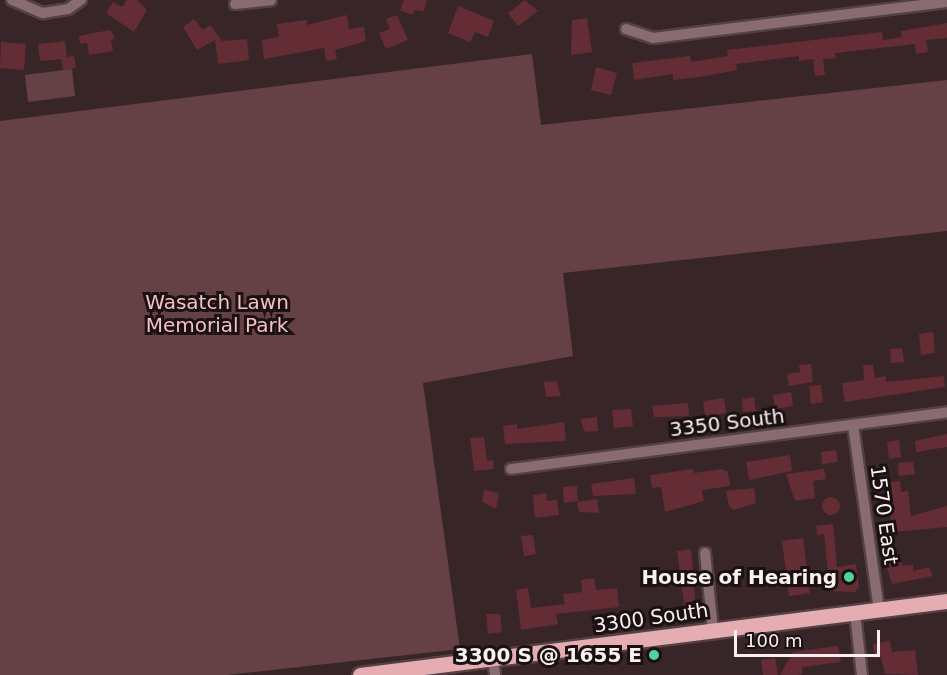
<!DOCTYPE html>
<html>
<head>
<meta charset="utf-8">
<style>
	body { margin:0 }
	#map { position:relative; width:947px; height:675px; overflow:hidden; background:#382527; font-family:"DejaVu Sans",sans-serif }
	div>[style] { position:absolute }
	.green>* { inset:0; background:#654045 }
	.building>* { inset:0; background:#642d36 }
	.round { border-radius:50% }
	.roads { filter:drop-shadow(2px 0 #534143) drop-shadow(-2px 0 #534143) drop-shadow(0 2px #534143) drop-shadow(0 -2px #534143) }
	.street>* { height:10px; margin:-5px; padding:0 5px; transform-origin:5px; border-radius:5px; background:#886c6f }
	.primary>* { height:15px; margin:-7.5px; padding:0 7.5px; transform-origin:7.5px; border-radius:7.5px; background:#e5acb2 }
	.dots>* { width:16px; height:16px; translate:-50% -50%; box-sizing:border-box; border:3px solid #1a1112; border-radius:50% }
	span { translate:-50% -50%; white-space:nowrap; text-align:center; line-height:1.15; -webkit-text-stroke:6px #1a1112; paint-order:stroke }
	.park-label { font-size:20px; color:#f8bfc5 }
	.street-label { font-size:20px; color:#fceff0 }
	.poi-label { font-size:20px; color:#fceff0; font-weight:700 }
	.right { translate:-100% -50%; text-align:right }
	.scale { position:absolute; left:734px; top:630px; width:146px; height:27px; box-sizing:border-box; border:3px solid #fceff0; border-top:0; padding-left:8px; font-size:18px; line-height:21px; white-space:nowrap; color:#fceff0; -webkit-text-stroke:4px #1a1112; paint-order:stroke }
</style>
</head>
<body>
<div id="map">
	<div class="green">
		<i style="clip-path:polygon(532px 54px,541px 125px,947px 80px,947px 231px,563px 273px,573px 356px,423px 383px,460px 649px,227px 675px,0 675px,0 121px)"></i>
		<i style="clip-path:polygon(72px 69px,75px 96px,28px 102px,25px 75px)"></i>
	</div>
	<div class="building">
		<i style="clip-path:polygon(127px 0,137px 0,147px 10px,134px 32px,106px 13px,113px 2px,122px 7px)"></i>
		<i style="clip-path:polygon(404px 0,427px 0,424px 11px,415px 10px,412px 15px,400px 10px)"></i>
		<i style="clip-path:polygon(525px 0,538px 11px,518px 26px,508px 13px)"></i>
		<i style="clip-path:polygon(458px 6px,494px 21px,488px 37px,475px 32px,470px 42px,448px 33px)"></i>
		<i style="clip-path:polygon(347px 15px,349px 29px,364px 27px,366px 41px,335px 50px,337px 59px,326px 61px,324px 48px,264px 59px,262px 40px,279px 37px,277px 24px,307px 20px,307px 25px)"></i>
		<i style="clip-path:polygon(397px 15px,408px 40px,386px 49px,379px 33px,390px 29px,386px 19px)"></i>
		<i style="clip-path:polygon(587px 18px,592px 52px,571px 55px,572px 20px)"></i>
		<i style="clip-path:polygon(194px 19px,203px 30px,210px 25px,222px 41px,247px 39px,249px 60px,218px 64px,215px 40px,197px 50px,183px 27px)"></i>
		<i style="clip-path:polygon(947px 23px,947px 38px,926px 40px,928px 52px,916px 54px,915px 44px,835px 53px,836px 58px,823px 59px,825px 75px,815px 76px,813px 59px,799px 61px,799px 56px,736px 64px,737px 70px,706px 76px,673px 80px,673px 74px,634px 80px,632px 63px,690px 56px,691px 62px,728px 56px,727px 50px,882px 32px,883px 40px,902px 37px,901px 31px)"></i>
		<i style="clip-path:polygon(110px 30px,115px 37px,111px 41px,113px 51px,89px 55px,87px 43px,80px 44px,79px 36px)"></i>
		<i style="clip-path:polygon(65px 41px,67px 57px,74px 56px,76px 68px,63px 70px,61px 59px,40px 61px,38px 44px)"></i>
		<i style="clip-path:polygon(1px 42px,26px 44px,24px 70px,0 68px)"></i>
		<i style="clip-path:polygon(596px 67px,617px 73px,611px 95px,591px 90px)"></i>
		<i style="clip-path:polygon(933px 332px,935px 353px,921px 355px,919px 334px)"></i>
		<i style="clip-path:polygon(902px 348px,904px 362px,891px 363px,890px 349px)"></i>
		<i style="clip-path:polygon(811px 364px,813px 382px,789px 386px,787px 374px,800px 372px,799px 365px)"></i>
		<i style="clip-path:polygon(863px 365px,873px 365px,875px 378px,886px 376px,886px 382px,944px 376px,945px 387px,845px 402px,842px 383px,864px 380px)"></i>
		<i style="clip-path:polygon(556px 381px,561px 396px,546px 397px,544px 382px)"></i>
		<i style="clip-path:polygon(821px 385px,823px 402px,811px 404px,809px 386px)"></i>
		<i style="clip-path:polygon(791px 392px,793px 406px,775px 409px,773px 395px)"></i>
		<i style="clip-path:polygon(754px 397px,756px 411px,743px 412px,742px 399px)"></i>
		<i style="clip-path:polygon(724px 398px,726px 413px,705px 416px,703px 401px)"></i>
		<i style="clip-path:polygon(688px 403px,689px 416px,654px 417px,652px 406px)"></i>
		<i style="clip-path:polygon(631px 409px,633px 426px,614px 428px,612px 410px)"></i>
		<i style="clip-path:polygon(597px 417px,598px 431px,585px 432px,580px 419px)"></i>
		<i style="clip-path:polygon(564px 422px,566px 441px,505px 444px,503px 426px,517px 424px,517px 429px)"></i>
		<i style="clip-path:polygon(947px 434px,947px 447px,916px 452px,915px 441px)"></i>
		<i style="clip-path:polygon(484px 437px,487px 461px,493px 460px,494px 469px,474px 471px,470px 438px)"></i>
		<i style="clip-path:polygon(899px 440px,901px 457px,889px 459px,887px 442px)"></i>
		<i style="clip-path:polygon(836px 450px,838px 462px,822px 464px,821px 452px)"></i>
		<i style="clip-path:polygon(790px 455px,792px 471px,749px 480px,746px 462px)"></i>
		<i style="clip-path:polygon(913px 462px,915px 474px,899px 476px,898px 463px)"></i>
		<i style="clip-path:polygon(693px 469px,694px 473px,722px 469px,728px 472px,730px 486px,702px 490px,704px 501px,665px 512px,661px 487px,652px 488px,650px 475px)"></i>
		<i style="clip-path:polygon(824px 469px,826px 479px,813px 481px,815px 498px,795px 501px,786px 474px)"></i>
		<i style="clip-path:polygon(634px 478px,636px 494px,593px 496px,591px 484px)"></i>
		<i style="clip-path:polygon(900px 481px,901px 492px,908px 491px,911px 516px,947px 506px,947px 527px,892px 532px,887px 483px)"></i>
		<i style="clip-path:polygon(577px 486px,578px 501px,564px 503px,563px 487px)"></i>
		<i style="clip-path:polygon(754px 488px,756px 503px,734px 510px,729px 506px,726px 491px)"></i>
		<i style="clip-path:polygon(484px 490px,499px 493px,496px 509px,482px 502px)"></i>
		<i style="clip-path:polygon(546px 493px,547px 501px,557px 500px,559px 515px,535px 518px,533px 495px)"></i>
		<i class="round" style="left:822px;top:497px;width:18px;height:18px"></i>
		<i style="clip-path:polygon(597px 499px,599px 513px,579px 512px,577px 502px)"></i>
		<i style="clip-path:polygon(833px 524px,837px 567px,856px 564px,859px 587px,855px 592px,830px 591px,824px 534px,817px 535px,816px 526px)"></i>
		<i style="clip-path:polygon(533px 535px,536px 554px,524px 556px,521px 536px)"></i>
		<i style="clip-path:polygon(803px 538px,810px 593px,789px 596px,782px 541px)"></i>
		<i style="clip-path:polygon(691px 549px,696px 609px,685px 610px,677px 551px)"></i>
		<i style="clip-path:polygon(901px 557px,902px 566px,913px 565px,913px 571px,929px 567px,933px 576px,892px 584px,884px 559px)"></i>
		<i style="clip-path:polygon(594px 578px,596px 590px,617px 588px,619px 607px,556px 614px,558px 624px,521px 630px,516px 590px,528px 588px,531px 608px,565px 604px,563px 594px,582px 592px,581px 580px)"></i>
		<i style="clip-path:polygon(486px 614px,500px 614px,502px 632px,488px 634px)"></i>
		<i style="clip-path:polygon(890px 641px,892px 652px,915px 650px,918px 675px,885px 674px,881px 657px,875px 658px,873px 644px)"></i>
		<i style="clip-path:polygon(838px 646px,841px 662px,802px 667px,802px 674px,798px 675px,780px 675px,793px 652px)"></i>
		<i style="clip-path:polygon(775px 658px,778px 675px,763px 675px,761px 660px)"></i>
	</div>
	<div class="roads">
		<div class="street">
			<i style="left:12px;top:0;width:34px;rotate:23deg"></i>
			<i style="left:43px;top:13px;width:25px;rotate:-9deg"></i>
			<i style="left:68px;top:9px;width:16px;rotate:-35deg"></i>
			<i style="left:235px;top:4px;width:36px;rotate:-6deg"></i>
			<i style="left:626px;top:29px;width:28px;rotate:18deg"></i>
			<i style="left:653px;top:38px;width:296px;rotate:-7deg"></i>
			<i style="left:853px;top:425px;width:187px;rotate:82deg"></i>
			<i style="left:511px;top:469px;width:440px;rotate:-7.4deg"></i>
			<i style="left:705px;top:553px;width:78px;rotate:84.1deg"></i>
			<i style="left:855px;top:613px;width:62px;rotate:83.6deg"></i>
			<i style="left:493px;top:660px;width:15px;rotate:82deg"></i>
		</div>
		<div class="primary">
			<i style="left:360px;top:675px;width:592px;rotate:-7.19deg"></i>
		</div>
	</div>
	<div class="dots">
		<i style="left:849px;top:577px;background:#4fd399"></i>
		<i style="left:654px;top:655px;background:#4fd399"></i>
	</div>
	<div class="park-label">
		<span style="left:217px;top:314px">Wasatch Lawn<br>Memorial Park</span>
	</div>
	<div class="street-label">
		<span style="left:727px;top:423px;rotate:-7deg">3350 South</span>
		<span style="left:884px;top:515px;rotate:82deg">1570 East</span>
		<span style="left:651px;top:618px;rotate:-8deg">3300 South</span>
	</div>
	<div class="poi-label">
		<span class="right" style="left:837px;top:577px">House of Hearing</span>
		<span class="right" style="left:642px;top:655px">3300 S @ 1655 E</span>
	</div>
	<div class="scale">100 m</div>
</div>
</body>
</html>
